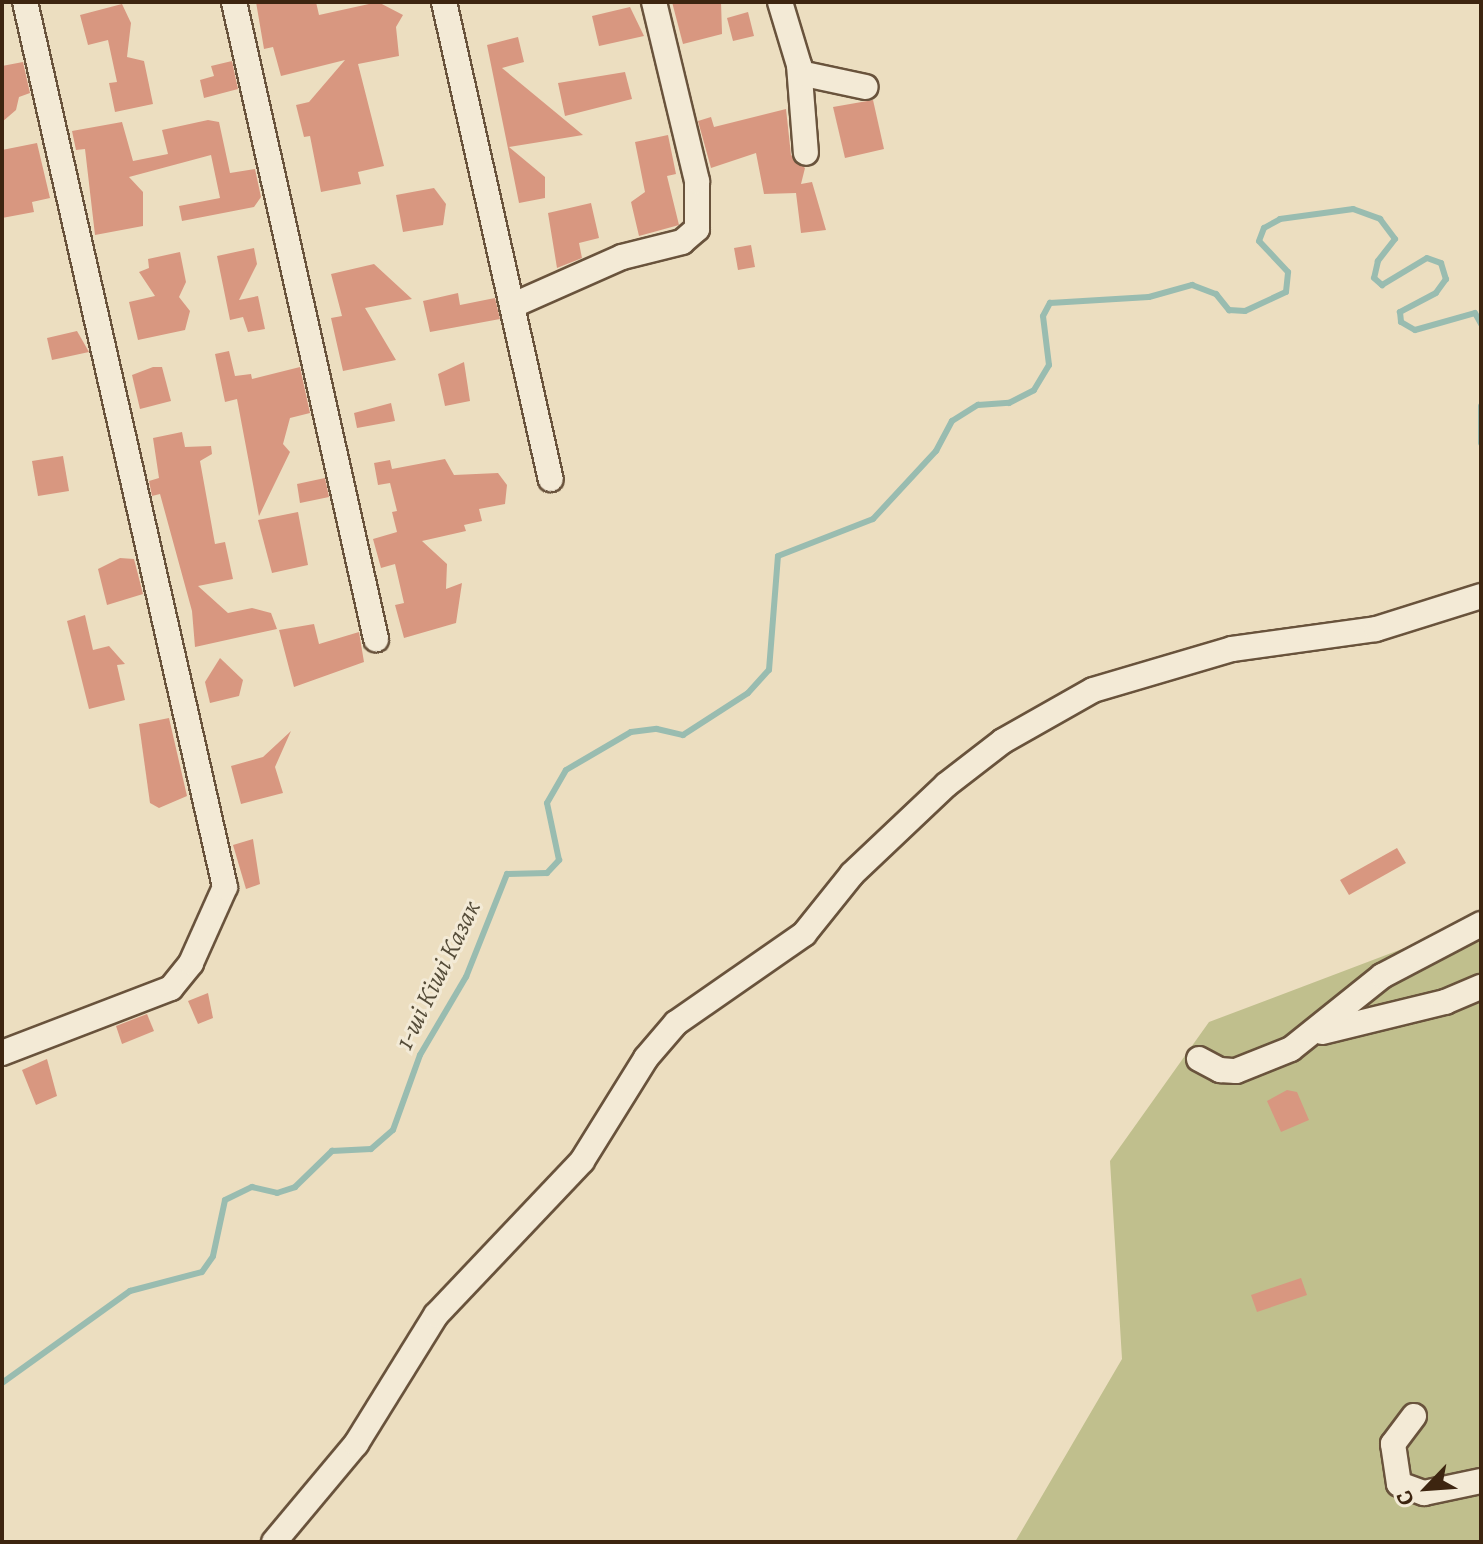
<!DOCTYPE html>
<html>
<head>
<meta charset="utf-8">
<style>
	body { margin:0 }
	#map { position:relative; width:1483px; height:1544px; overflow:hidden; background:#ecdec0; font-family:Alegreya,serif }
	div>[style] { position:absolute }
	.green>* { inset:0; background:#c0bf8d }
	.stream>* { height:6px; margin:-3px; padding:0 3px; transform-origin:3px; border-radius:3px; background:#99bcb0 }
	.building>* { inset:0; background:#d89780 }
	.roads { filter:drop-shadow(2px 0 #69533c) drop-shadow(-2px 0 #69533c) drop-shadow(0 2px #69533c) drop-shadow(0 -2px #69533c) }
	.minor>* { height:24px; margin:-12px; padding:0 12px; transform-origin:12px; border-radius:12px; background:#f3ead6 }
	span { translate:-50% -50%; white-space:nowrap; text-align:center; line-height:1.15; -webkit-text-stroke:6px #f3ead6; paint-order:stroke }
	.water-label { font-size:26px; color:#544b38; font-style:italic }
	.frame { position:absolute; inset:0; border:4px solid #3d2510; pointer-events:none }
	.north { position:absolute; left:1387px; top:1448px; width:80px; height:80px; -webkit-text-stroke:6px #f3ead6; paint-order:stroke; rotate:245deg; font-size:22px; font-weight:700; line-height:32px; text-align:center; color:#3d2510 }
	.north::after { content:''; display:block; margin:auto; width:28px; height:36px; background:#3d2510; clip-path:polygon(50% 0,100% 100%,50% 72%,0 100%) }
</style>
</head>
<body>
<div id="map">
	<div class="green">
		<i style="clip-path:polygon(1481px 919px,1481px 1542px,1015px 1542px,1122px 1359px,1110px 1161px,1209px 1022px)"></i>
	</div>
	<div class="stream">
		<i style="left:1481px;top:406px;width:37px;rotate:90deg"></i>
		<i style="left:2px;top:1383px;width:158px;rotate:-35.7deg"></i>
		<i style="left:130px;top:1291px;width:74px;rotate:-14.8deg"></i>
		<i style="left:202px;top:1272px;width:19px;rotate:-55deg"></i>
		<i style="left:213px;top:1256px;width:57px;rotate:-77.9deg"></i>
		<i style="left:225px;top:1200px;width:30px;rotate:-26deg"></i>
		<i style="left:252px;top:1187px;width:26px;rotate:13deg"></i>
		<i style="left:277px;top:1193px;width:19px;rotate:-18deg"></i>
		<i style="left:295px;top:1187px;width:52px;rotate:-44.2deg"></i>
		<i style="left:332px;top:1151px;width:39px;rotate:-3deg"></i>
		<i style="left:371px;top:1149px;width:29px;rotate:-41deg"></i>
		<i style="left:393px;top:1130px;width:80px;rotate:-70.2deg"></i>
		<i style="left:420px;top:1055px;width:91px;rotate:-59.5deg"></i>
		<i style="left:466px;top:977px;width:111px;rotate:-68.3deg"></i>
		<i style="left:507px;top:874px;width:40px;rotate:-1.4deg"></i>
		<i style="left:547px;top:873px;width:18px;rotate:-47deg"></i>
		<i style="left:559px;top:860px;width:58px;rotate:-101.9deg"></i>
		<i style="left:547px;top:803px;width:38px;rotate:-60deg"></i>
		<i style="left:566px;top:770px;width:75px;rotate:-30.3deg"></i>
		<i style="left:631px;top:732px;width:26px;rotate:-7deg"></i>
		<i style="left:657px;top:729px;width:27px;rotate:13deg"></i>
		<i style="left:683px;top:735px;width:77px;rotate:-32.9deg"></i>
		<i style="left:748px;top:693px;width:31px;rotate:-48deg"></i>
		<i style="left:769px;top:670px;width:114px;rotate:-85.5deg"></i>
		<i style="left:778px;top:556px;width:102px;rotate:-21.3deg"></i>
		<i style="left:873px;top:519px;width:93px;rotate:-47.2deg"></i>
		<i style="left:936px;top:451px;width:34px;rotate:-62deg"></i>
		<i style="left:952px;top:421px;width:31px;rotate:-32deg"></i>
		<i style="left:978px;top:405px;width:31px;rotate:-4deg"></i>
		<i style="left:1009px;top:403px;width:28px;rotate:-27deg"></i>
		<i style="left:1034px;top:390px;width:29px;rotate:-59deg"></i>
		<i style="left:1049px;top:365px;width:49px;rotate:-97deg"></i>
		<i style="left:1043px;top:316px;width:15px;rotate:-62deg"></i>
		<i style="left:1050px;top:303px;width:99px;rotate:-3.5deg"></i>
		<i style="left:1149px;top:297px;width:45px;rotate:-15.6deg"></i>
		<i style="left:1192px;top:285px;width:26px;rotate:21deg"></i>
		<i style="left:1216px;top:294px;width:21px;rotate:51deg"></i>
		<i style="left:1229px;top:310px;width:16px;rotate:4deg"></i>
		<i style="left:1245px;top:311px;width:45px;rotate:-24.9deg"></i>
		<i style="left:1286px;top:292px;width:20px;rotate:-84deg"></i>
		<i style="left:1288px;top:272px;width:42px;rotate:-133.1deg"></i>
		<i style="left:1259px;top:241px;width:14px;rotate:-69deg"></i>
		<i style="left:1264px;top:228px;width:18px;rotate:-29deg"></i>
		<i style="left:1280px;top:219px;width:74px;rotate:-7.8deg"></i>
		<i style="left:1353px;top:209px;width:29px;rotate:20deg"></i>
		<i style="left:1380px;top:219px;width:25px;rotate:53deg"></i>
		<i style="left:1395px;top:239px;width:28px;rotate:128deg"></i>
		<i style="left:1378px;top:261px;width:17px;rotate:103deg"></i>
		<i style="left:1374px;top:278px;width:11px;rotate:41deg"></i>
		<i style="left:1382px;top:285px;width:52px;rotate:-31deg"></i>
		<i style="left:1427px;top:258px;width:15px;rotate:20deg"></i>
		<i style="left:1441px;top:263px;width:17px;rotate:73deg"></i>
		<i style="left:1446px;top:279px;width:17px;rotate:126deg"></i>
		<i style="left:1436px;top:293px;width:41px;rotate:152.2deg"></i>
		<i style="left:1400px;top:312px;width:10px;rotate:84deg"></i>
		<i style="left:1401px;top:322px;width:16px;rotate:30deg"></i>
		<i style="left:1415px;top:330px;width:62px;rotate:-15.8deg"></i>
		<i style="left:1475px;top:313px;width:13px;rotate:61deg"></i>
	</div>
	<div class="building">
		<i style="clip-path:polygon(256px 2px,316px 2px,319px 15px,378px 2px,403px 15px,396px 27px,399px 56px,358px 64px,384px 166px,358px 172px,361px 184px,321px 192px,310px 136px,304px 137px,296px 105px,309px 102px,345px 60px,281px 76px,273px 47px,264px 49px)"></i>
		<i style="clip-path:polygon(672px 2px,721px 2px,722px 34px,683px 44px)"></i>
		<i style="clip-path:polygon(122px 4px,131px 23px,127px 57px,144px 61px,153px 104px,115px 112px,109px 83px,117px 82px,108px 40px,88px 45px,80px 15px)"></i>
		<i style="clip-path:polygon(630px 7px,644px 36px,599px 46px,592px 16px)"></i>
		<i style="clip-path:polygon(748px 12px,754px 36px,733px 41px,727px 18px)"></i>
		<i style="clip-path:polygon(518px 37px,524px 62px,502px 68px,583px 135px,509px 147px,545px 177px,545px 198px,519px 203px,487px 45px)"></i>
		<i style="clip-path:polygon(232px 61px,238px 89px,204px 98px,200px 80px,214px 76px,211px 66px)"></i>
		<i style="clip-path:polygon(23px 62px,30px 93px,19px 97px,16px 110px,2px 122px,2px 66px)"></i>
		<i style="clip-path:polygon(625px 72px,632px 99px,565px 116px,558px 83px)"></i>
		<i style="clip-path:polygon(873px 100px,884px 149px,845px 158px,833px 107px)"></i>
		<i style="clip-path:polygon(786px 109px,791px 155px,805px 168px,801px 184px,812px 182px,826px 230px,801px 233px,796px 193px,764px 194px,756px 153px,711px 168px,698px 121px,711px 117px,714px 127px)"></i>
		<i style="clip-path:polygon(208px 120px,219px 122px,230px 173px,255px 169px,261px 197px,254px 207px,182px 221px,179px 206px,220px 198px,211px 155px,129px 177px,143px 192px,143px 226px,95px 235px,85px 149px,76px 150px,72px 131px,122px 122px,133px 161px,168px 154px,162px 130px)"></i>
		<i style="clip-path:polygon(668px 135px,676px 174px,667px 176px,679px 225px,639px 236px,631px 202px,645px 192px,635px 142px)"></i>
		<i style="clip-path:polygon(37px 143px,50px 198px,32px 202px,34px 212px,2px 218px,2px 150px)"></i>
		<i style="clip-path:polygon(434px 188px,446px 204px,443px 225px,403px 232px,396px 195px)"></i>
		<i style="clip-path:polygon(591px 203px,599px 238px,579px 243px,582px 258px,557px 268px,548px 213px)"></i>
		<i style="clip-path:polygon(751px 245px,755px 267px,738px 270px,734px 248px)"></i>
		<i style="clip-path:polygon(254px 248px,257px 264px,239px 300px,258px 296px,265px 329px,248px 332px,243px 317px,230px 320px,217px 256px)"></i>
		<i style="clip-path:polygon(180px 252px,186px 282px,179px 297px,190px 311px,185px 330px,138px 340px,129px 302px,155px 296px,139px 272px,149px 268px,148px 259px)"></i>
		<i style="clip-path:polygon(374px 264px,412px 299px,365px 308px,396px 360px,343px 371px,331px 318px,342px 316px,331px 274px)"></i>
		<i style="clip-path:polygon(458px 293px,460px 305px,495px 298px,500px 319px,430px 332px,423px 301px)"></i>
		<i style="clip-path:polygon(77px 331px,89px 352px,52px 360px,47px 338px)"></i>
		<i style="clip-path:polygon(229px 351px,235px 376px,251px 374px,252px 379px,300px 367px,310px 413px,290px 418px,283px 444px,290px 452px,259px 516px,237px 399px,225px 402px,215px 354px)"></i>
		<i style="clip-path:polygon(464px 362px,470px 401px,445px 406px,438px 374px)"></i>
		<i style="clip-path:polygon(153px 367px,162px 367px,171px 401px,140px 409px,132px 375px)"></i>
		<i style="clip-path:polygon(391px 403px,395px 421px,357px 428px,354px 413px)"></i>
		<i style="clip-path:polygon(182px 432px,185px 447px,211px 446px,212px 454px,200px 461px,215px 544px,225px 542px,233px 579px,198px 586px,228px 613px,252px 608px,271px 613px,277px 629px,195px 647px,192px 611px,160px 494px,152px 496px,149px 481px,159px 478px,153px 438px)"></i>
		<i style="clip-path:polygon(63px 456px,69px 491px,38px 496px,32px 461px)"></i>
		<i style="clip-path:polygon(445px 459px,454px 475px,498px 473px,507px 485px,505px 504px,479px 509px,482px 521px,464px 525px,466px 531px,422px 541px,447px 564px,446px 589px,462px 583px,456px 623px,404px 638px,395px 605px,404px 603px,395px 564px,381px 568px,373px 539px,397px 532px,392px 512px,397px 511px,390px 483px,378px 485px,374px 463px,390px 460px,392px 469px)"></i>
		<i style="clip-path:polygon(325px 478px,329px 497px,300px 503px,297px 484px)"></i>
		<i style="clip-path:polygon(298px 512px,308px 565px,272px 573px,258px 520px)"></i>
		<i style="clip-path:polygon(120px 558px,134px 559px,143px 594px,107px 605px,98px 569px)"></i>
		<i style="clip-path:polygon(85px 615px,93px 650px,109px 646px,125px 664px,117px 665px,125px 700px,89px 709px,67px 621px)"></i>
		<i style="clip-path:polygon(314px 624px,319px 644px,359px 632px,364px 662px,294px 687px,279px 630px)"></i>
		<i style="clip-path:polygon(220px 658px,243px 680px,239px 696px,210px 703px,205px 682px)"></i>
		<i style="clip-path:polygon(169px 718px,187px 796px,159px 808px,150px 803px,139px 724px)"></i>
		<i style="clip-path:polygon(291px 731px,275px 767px,283px 793px,241px 804px,231px 766px,263px 757px)"></i>
		<i style="clip-path:polygon(253px 839px,260px 884px,246px 889px,233px 845px)"></i>
		<i style="clip-path:polygon(1397px 848px,1406px 863px,1349px 895px,1340px 880px)"></i>
		<i style="clip-path:polygon(208px 993px,213px 1018px,198px 1024px,188px 1001px)"></i>
		<i style="clip-path:polygon(147px 1014px,154px 1031px,122px 1044px,116px 1026px)"></i>
		<i style="clip-path:polygon(47px 1059px,57px 1096px,36px 1105px,22px 1070px)"></i>
		<i style="clip-path:polygon(1287px 1090px,1297px 1092px,1309px 1120px,1281px 1132px,1267px 1101px)"></i>
		<i style="clip-path:polygon(1301px 1278px,1307px 1295px,1257px 1312px,1251px 1295px)"></i>
	</div>
	<div class="roads">
		<div class="minor">
			<i style="left:234px;top:2px;width:653px;rotate:77.43deg"></i>
			<i style="left:444px;top:2px;width:489px;rotate:77.4deg"></i>
			<i style="left:780px;top:2px;width:66px;rotate:73.2deg"></i>
			<i style="left:799px;top:65px;width:88px;rotate:85.5deg"></i>
			<i style="left:800px;top:73px;width:67px;rotate:12deg"></i>
			<i style="left:516px;top:304px;width:116px;rotate:-23.9deg"></i>
			<i style="left:622px;top:257px;width:62px;rotate:-14deg"></i>
			<i style="left:682px;top:242px;width:20px;rotate:-41deg"></i>
			<i style="left:697px;top:229px;width:48px;rotate:-90deg"></i>
			<i style="left:697px;top:181px;width:184px;rotate:-103.5deg"></i>
			<i style="left:1322px;top:1032px;width:127px;rotate:-13.7deg"></i>
			<i style="left:1445px;top:1002px;width:39px;rotate:-23deg"></i>
			<i style="left:2px;top:1053px;width:181px;rotate:-21deg"></i>
			<i style="left:171px;top:988px;width:32px;rotate:-51deg"></i>
			<i style="left:191px;top:963px;width:83px;rotate:-65.9deg"></i>
			<i style="left:225px;top:887px;width:907px;rotate:-102.73deg"></i>
			<i style="left:1199px;top:1059px;width:24px;rotate:28deg"></i>
			<i style="left:1220px;top:1070px;width:16px;rotate:4deg"></i>
			<i style="left:1236px;top:1071px;width:59px;rotate:-21.8deg"></i>
			<i style="left:1291px;top:1049px;width:117px;rotate:-38.7deg"></i>
			<i style="left:1382px;top:976px;width:112px;rotate:-27.7deg"></i>
			<i style="left:1414px;top:1416px;width:35px;rotate:127deg"></i>
			<i style="left:1393px;top:1444px;width:40px;rotate:81.5deg"></i>
			<i style="left:1399px;top:1484px;width:27px;rotate:20deg"></i>
			<i style="left:1424px;top:1493px;width:58px;rotate:-11.9deg"></i>
			<i style="left:274px;top:1542px;width:128px;rotate:-50.1deg"></i>
			<i style="left:356px;top:1444px;width:152px;rotate:-58.2deg"></i>
			<i style="left:436px;top:1315px;width:212px;rotate:-46.5deg"></i>
			<i style="left:582px;top:1161px;width:121px;rotate:-58.1deg"></i>
			<i style="left:646px;top:1058px;width:46px;rotate:-49.4deg"></i>
			<i style="left:676px;top:1023px;width:156px;rotate:-34.8deg"></i>
			<i style="left:804px;top:934px;width:77px;rotate:-51.3deg"></i>
			<i style="left:852px;top:874px;width:129px;rotate:-43.4deg"></i>
			<i style="left:946px;top:785px;width:72px;rotate:-37.7deg"></i>
			<i style="left:1003px;top:741px;width:103px;rotate:-29.5deg"></i>
			<i style="left:1093px;top:690px;width:145px;rotate:-16.4deg"></i>
			<i style="left:1232px;top:649px;width:145px;rotate:-7.9deg"></i>
			<i style="left:1376px;top:629px;width:110px;rotate:-17.4deg"></i>
		</div>
	</div>
	<div class="water-label">
		<span style="left:438px;top:975px;rotate:-64deg">1-ші Кіші Казак</span>
	</div>
	<div class="frame"></div>
	<div class="north">С</div>
</div>
</body>
</html>
